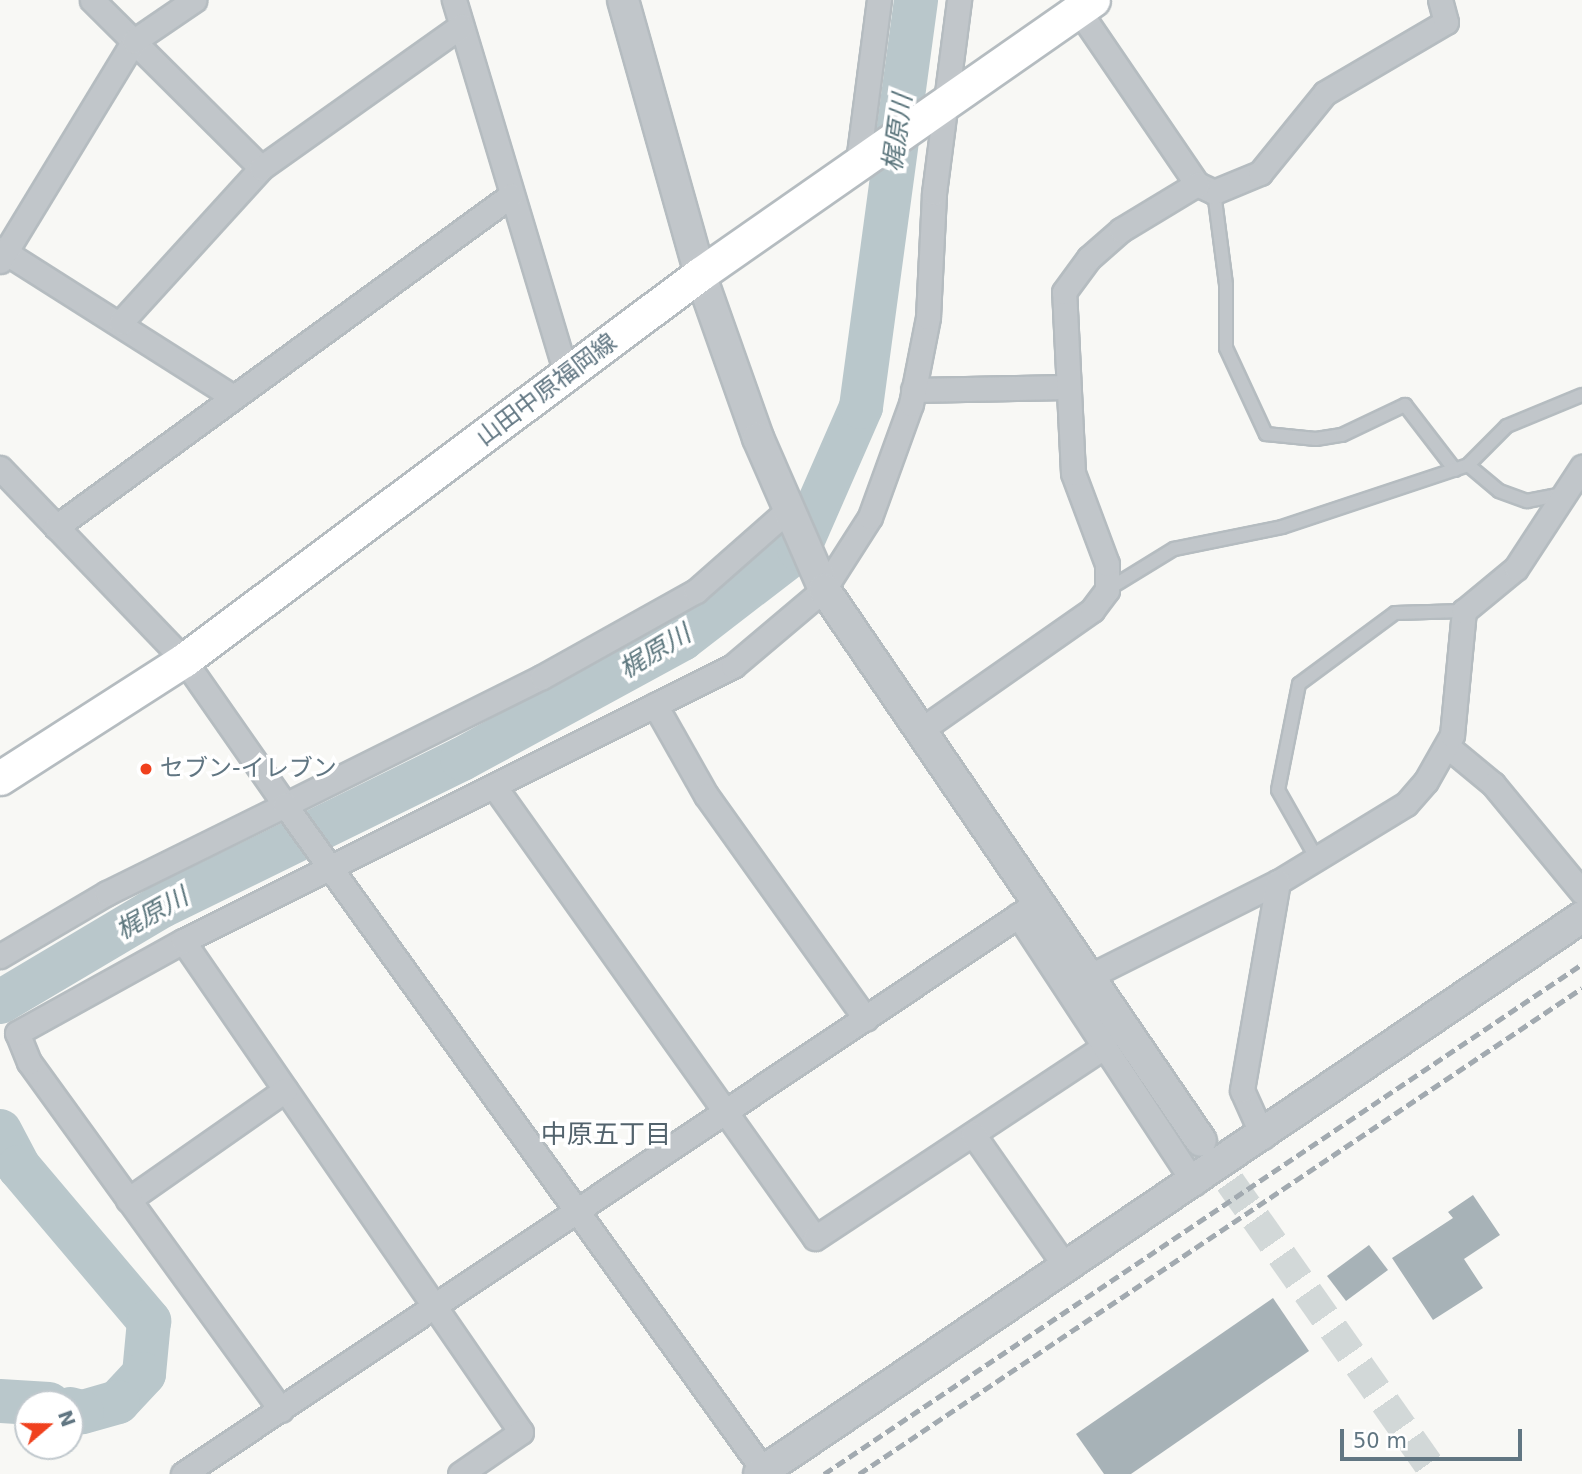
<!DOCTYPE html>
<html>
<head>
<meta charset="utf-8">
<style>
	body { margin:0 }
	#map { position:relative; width:1582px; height:1474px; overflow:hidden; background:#f8f8f5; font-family:"DejaVu Sans","Noto Sans JP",sans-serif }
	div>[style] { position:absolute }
	.river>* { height:44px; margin:-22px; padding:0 22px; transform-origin:22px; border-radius:22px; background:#b9c7cb }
	.building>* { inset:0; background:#a7b2b7 }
	.tertiary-tunnel>* { height:30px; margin-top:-15px; transform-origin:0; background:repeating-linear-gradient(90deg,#d2d8d8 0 30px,transparent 0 45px) }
	.roads { filter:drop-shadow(2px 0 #b5bcc0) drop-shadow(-2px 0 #b5bcc0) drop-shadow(0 2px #b5bcc0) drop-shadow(0 -2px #b5bcc0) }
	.service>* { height:12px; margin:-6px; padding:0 6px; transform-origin:6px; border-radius:6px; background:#c1c6ca }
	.minor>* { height:23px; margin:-11.5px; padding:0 11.5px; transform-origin:11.5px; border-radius:11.5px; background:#c1c6ca }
	.tertiary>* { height:30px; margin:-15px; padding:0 15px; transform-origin:15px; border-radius:15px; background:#c1c6ca }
	.secondary>* { height:33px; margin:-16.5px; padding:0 16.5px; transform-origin:16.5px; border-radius:16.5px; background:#fff }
	.rail>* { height:5px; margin-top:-2.5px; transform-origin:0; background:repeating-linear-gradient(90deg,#a2aab0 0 10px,transparent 0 15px) }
	.dots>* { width:19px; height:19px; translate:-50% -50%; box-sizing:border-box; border:4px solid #fff; border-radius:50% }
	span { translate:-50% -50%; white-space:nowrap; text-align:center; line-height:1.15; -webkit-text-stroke:7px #fff; paint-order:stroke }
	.street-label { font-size:24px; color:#617682 }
	.poi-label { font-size:24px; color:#617682 }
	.left { translate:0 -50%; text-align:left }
	.water-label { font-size:26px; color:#5c767d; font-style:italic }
	.neighbourhood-label { font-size:26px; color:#53636d }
	.north { position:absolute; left:14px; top:1390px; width:70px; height:70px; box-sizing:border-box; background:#fff; border:2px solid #c0c8cd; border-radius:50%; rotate:70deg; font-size:19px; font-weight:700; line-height:28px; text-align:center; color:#617682 }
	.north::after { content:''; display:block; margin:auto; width:24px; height:32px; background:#f0411e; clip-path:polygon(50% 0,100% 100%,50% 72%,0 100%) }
	.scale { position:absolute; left:1340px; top:1429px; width:182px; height:32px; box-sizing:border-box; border:4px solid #617682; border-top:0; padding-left:9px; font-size:21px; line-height:24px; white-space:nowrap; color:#617682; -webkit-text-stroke:5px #fff; paint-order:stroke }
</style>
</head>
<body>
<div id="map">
	<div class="river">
		<i style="left:0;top:1002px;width:188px;rotate:-30.7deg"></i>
		<i style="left:162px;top:906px;width:334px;rotate:-26.1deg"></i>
		<i style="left:462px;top:759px;width:251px;rotate:-28.6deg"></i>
		<i style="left:682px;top:639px;width:148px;rotate:-37.6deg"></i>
		<i style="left:799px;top:549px;width:155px;rotate:-66.4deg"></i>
		<i style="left:861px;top:407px;width:411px;rotate:-82.3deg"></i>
		<i style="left:0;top:1131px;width:41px;rotate:62.2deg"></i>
		<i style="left:19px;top:1167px;width:202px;rotate:49.8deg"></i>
		<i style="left:149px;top:1321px;width:53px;rotate:95.4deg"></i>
		<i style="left:144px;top:1374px;width:38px;rotate:133deg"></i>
		<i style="left:118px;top:1402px;width:37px;rotate:164deg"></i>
		<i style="left:82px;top:1412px;width:12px;rotate:-166deg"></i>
		<i style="left:0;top:1401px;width:49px;rotate:3.5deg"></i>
	</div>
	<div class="building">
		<i style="clip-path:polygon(1473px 1195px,1500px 1235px,1464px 1259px,1483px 1288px,1433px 1320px,1392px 1258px,1453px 1218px,1448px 1212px)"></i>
		<i style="clip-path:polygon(1369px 1245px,1388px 1270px,1346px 1301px,1327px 1276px)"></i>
		<i style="clip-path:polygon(1273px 1298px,1309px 1351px,1131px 1474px,1104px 1474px,1076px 1434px)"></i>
	</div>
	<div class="tertiary-tunnel">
		<i style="left:1204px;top:1145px;width:402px;rotate:54.9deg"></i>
	</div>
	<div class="roads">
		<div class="service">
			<i style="left:1214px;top:192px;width:94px;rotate:82.6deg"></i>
			<i style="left:1226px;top:285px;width:63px;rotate:90deg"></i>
			<i style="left:1226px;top:348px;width:95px;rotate:65.1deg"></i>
			<i style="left:1266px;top:434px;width:50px;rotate:5.7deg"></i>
			<i style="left:1316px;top:439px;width:26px;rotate:-9deg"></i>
			<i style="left:1342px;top:435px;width:70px;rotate:-25.5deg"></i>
			<i style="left:1405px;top:405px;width:82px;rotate:52.4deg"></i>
			<i style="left:1468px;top:465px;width:40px;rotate:40deg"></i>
			<i style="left:1499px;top:491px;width:30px;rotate:20deg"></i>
			<i style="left:1527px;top:501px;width:38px;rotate:-11deg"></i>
			<i style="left:1107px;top:590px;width:79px;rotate:-31.5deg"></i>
			<i style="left:1174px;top:549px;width:110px;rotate:-11.5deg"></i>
			<i style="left:1282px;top:527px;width:196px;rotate:-18.4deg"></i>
			<i style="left:1468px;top:465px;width:55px;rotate:-45deg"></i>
			<i style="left:1507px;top:426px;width:81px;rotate:-22.5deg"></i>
			<i style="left:1317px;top:859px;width:79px;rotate:-119.5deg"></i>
			<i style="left:1278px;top:790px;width:108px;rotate:-78.8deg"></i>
			<i style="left:1299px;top:684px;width:119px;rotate:-36.5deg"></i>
			<i style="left:1395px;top:613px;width:69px;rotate:-1.7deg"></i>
		</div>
		<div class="minor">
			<i style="left:92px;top:0;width:238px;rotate:44.8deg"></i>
			<i style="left:454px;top:0;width:393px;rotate:73.3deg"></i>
			<i style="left:1079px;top:11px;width:209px;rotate:55.7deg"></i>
			<i style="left:1197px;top:184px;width:19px;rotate:25deg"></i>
			<i style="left:1214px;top:192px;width:50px;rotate:-22.4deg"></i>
			<i style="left:1260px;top:173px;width:103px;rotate:-50.9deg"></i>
			<i style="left:1325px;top:93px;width:140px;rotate:-30.4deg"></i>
			<i style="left:1446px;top:22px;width:23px;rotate:-105deg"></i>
			<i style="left:857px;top:169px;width:170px;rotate:-82.6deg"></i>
			<i style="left:0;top:249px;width:272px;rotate:32.4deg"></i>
			<i style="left:0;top:261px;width:258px;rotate:-58.7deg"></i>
			<i style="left:134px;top:41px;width:73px;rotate:-34.3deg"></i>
			<i style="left:121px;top:322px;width:208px;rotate:-47.7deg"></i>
			<i style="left:261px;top:168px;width:245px;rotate:-35.4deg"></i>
			<i style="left:913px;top:390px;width:155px;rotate:-1.1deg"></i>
			<i style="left:0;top:468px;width:266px;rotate:46.2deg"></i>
			<i style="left:184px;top:660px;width:177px;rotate:55.1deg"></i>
			<i style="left:285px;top:805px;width:287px;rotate:-26.5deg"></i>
			<i style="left:542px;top:677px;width:176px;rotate:-29.2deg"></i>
			<i style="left:696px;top:591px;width:123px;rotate:-41.4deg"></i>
			<i style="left:56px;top:527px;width:562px;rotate:-36.09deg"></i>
			<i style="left:655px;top:705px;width:103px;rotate:60.5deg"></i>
			<i style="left:706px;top:795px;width:275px;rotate:54.5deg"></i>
			<i style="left:918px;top:732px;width:213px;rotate:-35deg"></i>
			<i style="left:1092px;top:610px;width:25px;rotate:-53deg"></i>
			<i style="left:1107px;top:590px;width:26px;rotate:-90deg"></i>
			<i style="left:1107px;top:564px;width:97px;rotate:-110.5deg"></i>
			<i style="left:1073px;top:473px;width:181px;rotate:-92.8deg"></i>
			<i style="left:1064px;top:292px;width:42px;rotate:-53.7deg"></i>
			<i style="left:1089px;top:258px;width:43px;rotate:-41.2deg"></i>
			<i style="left:1121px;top:230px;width:89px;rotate:-31.2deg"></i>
			<i style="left:1447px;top:746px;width:60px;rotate:39.6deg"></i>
			<i style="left:1493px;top:784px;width:140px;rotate:50.5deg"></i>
			<i style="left:494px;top:786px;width:554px;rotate:54.62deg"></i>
			<i style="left:815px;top:1238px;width:348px;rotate:-33.5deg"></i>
			<i style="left:1018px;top:915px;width:321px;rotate:56.7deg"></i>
			<i style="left:183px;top:941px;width:596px;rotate:55.46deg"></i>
			<i style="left:521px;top:1432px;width:74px;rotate:145.5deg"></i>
			<i style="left:0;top:956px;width:124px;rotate:-30.5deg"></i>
			<i style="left:107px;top:893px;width:199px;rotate:-26.3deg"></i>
			<i style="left:285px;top:805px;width:820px;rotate:54.28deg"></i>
			<i style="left:1088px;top:977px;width:212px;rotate:-26.6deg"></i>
			<i style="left:1278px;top:882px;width:150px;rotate:-31.4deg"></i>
			<i style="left:1406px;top:804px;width:30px;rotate:-49deg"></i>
			<i style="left:1426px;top:781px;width:53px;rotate:-60.5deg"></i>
			<i style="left:1452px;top:735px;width:125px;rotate:-84.5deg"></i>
			<i style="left:1464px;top:611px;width:67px;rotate:-39.6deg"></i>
			<i style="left:1516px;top:568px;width:121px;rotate:-56.8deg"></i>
			<i style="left:973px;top:1134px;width:161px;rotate:55.1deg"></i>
			<i style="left:1263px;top:1137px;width:51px;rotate:-114.1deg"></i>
			<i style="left:1242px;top:1090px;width:211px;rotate:-80.2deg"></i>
			<i style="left:128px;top:1200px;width:192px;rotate:-35deg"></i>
			<i style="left:281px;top:1410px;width:430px;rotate:-125.9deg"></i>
			<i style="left:29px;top:1062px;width:31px;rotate:-112deg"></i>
			<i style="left:17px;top:1033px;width:190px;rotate:-29deg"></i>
			<i style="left:183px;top:941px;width:615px;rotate:-26.57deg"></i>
			<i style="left:733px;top:666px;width:119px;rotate:-40.2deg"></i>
			<i style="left:824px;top:589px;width:85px;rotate:-57.4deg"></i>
			<i style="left:870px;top:517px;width:120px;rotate:-70.1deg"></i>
			<i style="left:911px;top:404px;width:89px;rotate:-78.9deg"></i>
			<i style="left:928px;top:317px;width:124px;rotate:-87.2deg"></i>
			<i style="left:934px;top:193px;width:195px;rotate:-82.6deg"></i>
			<i style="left:183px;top:1474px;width:1027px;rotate:-33.77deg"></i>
		</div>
		<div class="tertiary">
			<i style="left:623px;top:0;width:285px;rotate:74.3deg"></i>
			<i style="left:700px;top:274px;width:174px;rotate:70.5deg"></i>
			<i style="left:758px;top:438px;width:165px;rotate:66.4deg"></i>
			<i style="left:824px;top:589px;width:668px;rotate:55.67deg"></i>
			<i style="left:759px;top:1474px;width:994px;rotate:-34.09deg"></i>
		</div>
		<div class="secondary">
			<i style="left:0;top:778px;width:219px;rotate:-32.7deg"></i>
			<i style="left:184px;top:660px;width:644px;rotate:-36.8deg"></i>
			<i style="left:700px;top:274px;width:479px;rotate:-34.9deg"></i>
		</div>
	</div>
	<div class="rail">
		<i style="left:824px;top:1474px;width:914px;rotate:-33.93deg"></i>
		<i style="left:859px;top:1474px;width:871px;rotate:-33.91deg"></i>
	</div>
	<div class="dots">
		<i style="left:146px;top:769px;background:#f0411e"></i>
	</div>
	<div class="street-label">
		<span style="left:547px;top:390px;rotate:-37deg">山田中原福岡線</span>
	</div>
	<div class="poi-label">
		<span class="left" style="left:160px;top:769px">セブン-イレブン</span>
	</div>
	<div class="water-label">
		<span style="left:898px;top:133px;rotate:-82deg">梶原川</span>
		<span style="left:655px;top:652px;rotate:-31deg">梶原川</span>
		<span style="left:152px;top:914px;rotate:-29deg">梶原川</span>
	</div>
	<div class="neighbourhood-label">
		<span style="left:606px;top:1135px">中原五丁目</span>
	</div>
	<div class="north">N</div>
	<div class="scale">50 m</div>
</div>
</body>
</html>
